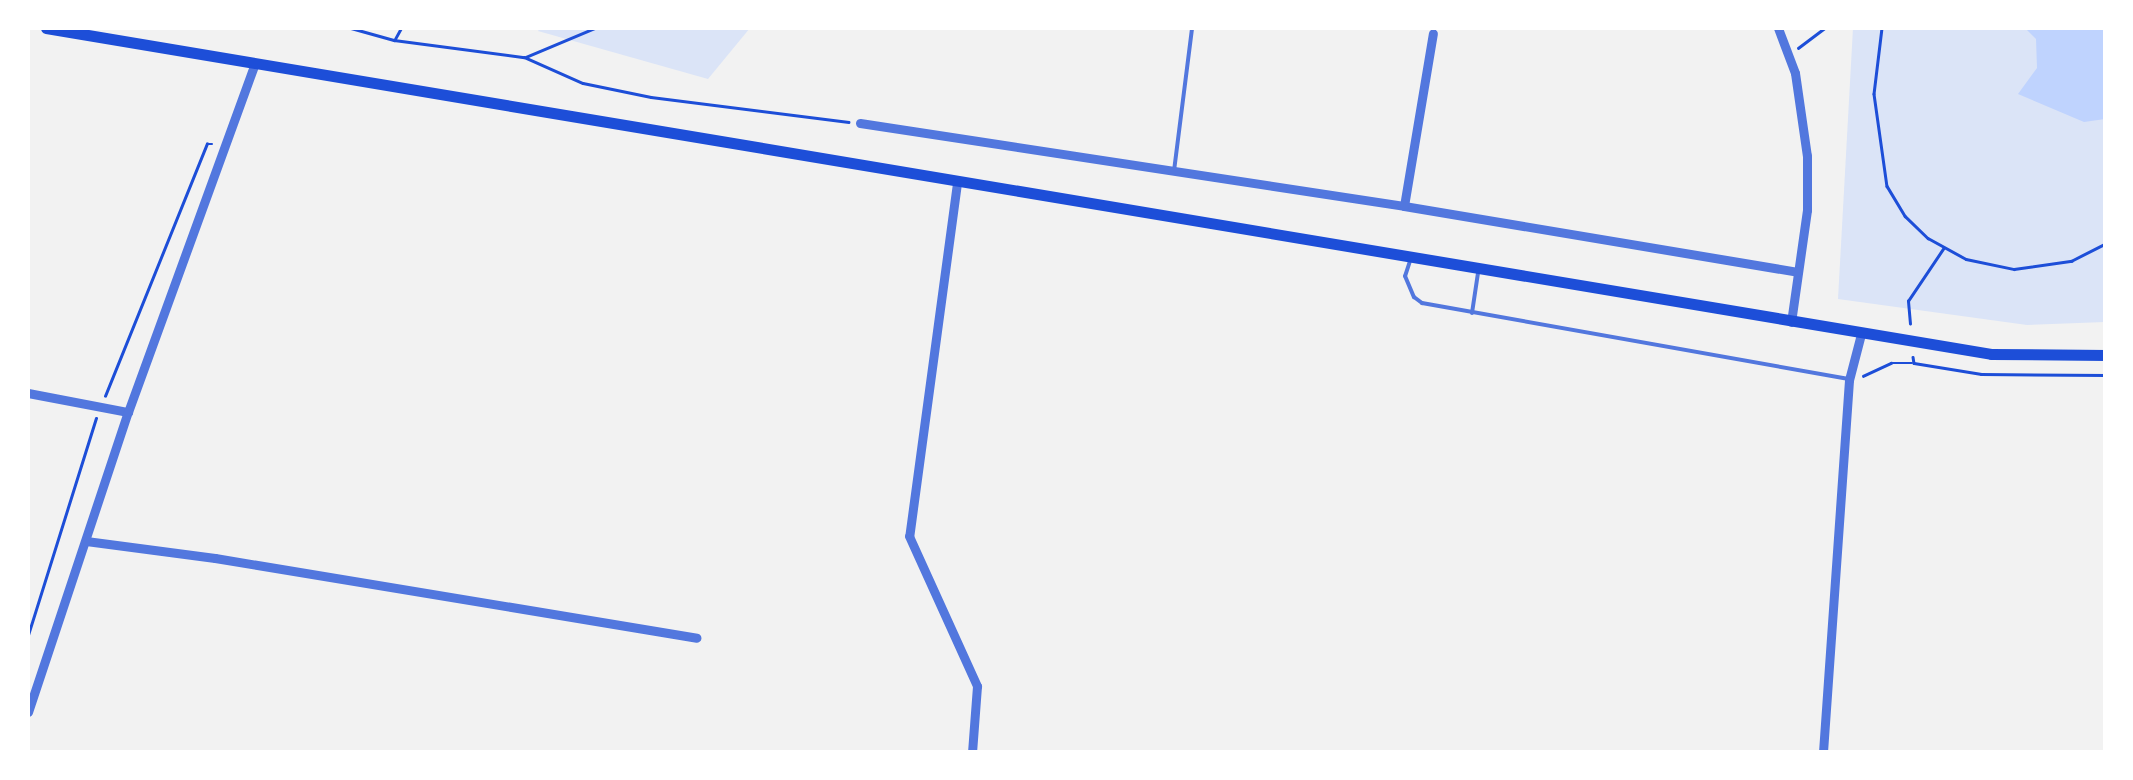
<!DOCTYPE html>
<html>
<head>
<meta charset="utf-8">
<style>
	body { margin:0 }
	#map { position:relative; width:2133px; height:780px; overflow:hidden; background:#f2f2f2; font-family:"Titillium Web",sans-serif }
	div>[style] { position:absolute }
	.green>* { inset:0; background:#dbe4f7 }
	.water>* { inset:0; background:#bfd3fe }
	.path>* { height:2.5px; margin:-1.25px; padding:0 1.25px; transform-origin:1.25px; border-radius:1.25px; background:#1d4ed8 }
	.service>* { height:4px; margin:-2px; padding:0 2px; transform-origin:2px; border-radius:2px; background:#5277de }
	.minor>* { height:9px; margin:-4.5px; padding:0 4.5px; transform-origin:4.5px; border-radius:4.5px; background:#5277de }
	.secondary>* { height:11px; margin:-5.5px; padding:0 5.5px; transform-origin:5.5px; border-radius:5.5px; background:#1d4ed8 }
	span { translate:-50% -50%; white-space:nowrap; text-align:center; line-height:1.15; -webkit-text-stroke:8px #fff; paint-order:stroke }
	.frame { position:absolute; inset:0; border:30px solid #fff; pointer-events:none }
</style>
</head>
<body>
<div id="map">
	<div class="green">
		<i style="clip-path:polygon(540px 28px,750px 28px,708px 79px,538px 31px)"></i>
		<i style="clip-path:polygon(1853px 28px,2105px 28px,2105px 322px,2027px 325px,1838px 299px)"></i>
	</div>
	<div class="water">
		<i style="clip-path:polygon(2025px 28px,2105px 28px,2105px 119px,2084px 122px,2018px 94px,2037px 68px,2036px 39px)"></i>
	</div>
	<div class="path">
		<i style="left:351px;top:28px;width:45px;rotate:15.6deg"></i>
		<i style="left:394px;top:40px;width:131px;rotate:7.5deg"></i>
		<i style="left:524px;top:57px;width:64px;rotate:23.8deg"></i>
		<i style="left:583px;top:83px;width:69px;rotate:11.6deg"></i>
		<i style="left:651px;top:97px;width:199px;rotate:7.2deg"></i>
		<i style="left:1882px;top:28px;width:66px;rotate:96.9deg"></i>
		<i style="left:1874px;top:94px;width:93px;rotate:82deg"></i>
		<i style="left:1887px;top:186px;width:35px;rotate:59deg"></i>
		<i style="left:1905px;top:216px;width:32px;rotate:44deg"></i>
		<i style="left:1928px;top:238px;width:43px;rotate:28.9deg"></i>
		<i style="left:1966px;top:259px;width:49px;rotate:11.8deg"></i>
		<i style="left:2014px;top:269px;width:58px;rotate:-8deg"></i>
		<i style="left:2071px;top:261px;width:39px;rotate:-27deg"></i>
		<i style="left:395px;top:39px;width:13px;rotate:-61deg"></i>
		<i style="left:1798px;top:48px;width:34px;rotate:-37deg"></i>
		<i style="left:526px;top:57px;width:75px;rotate:-22.8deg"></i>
		<i style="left:1910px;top:324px;width:23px;rotate:-95deg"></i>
		<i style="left:1908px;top:301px;width:63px;rotate:-56.1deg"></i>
		<i style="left:1913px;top:357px;width:6px;rotate:81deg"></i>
		<i style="left:1914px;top:363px;width:68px;rotate:9.3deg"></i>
		<i style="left:1981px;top:374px;width:125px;rotate:0.5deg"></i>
		<i style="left:1863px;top:376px;width:31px;rotate:-25deg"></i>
		<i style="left:1891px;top:363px;width:21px"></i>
		<i style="left:105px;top:396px;width:272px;rotate:-68deg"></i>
		<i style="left:207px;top:144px;width:5px"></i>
		<i style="left:28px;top:635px;width:227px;rotate:-72.6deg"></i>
	</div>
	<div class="service">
		<i style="left:1174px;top:171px;width:144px;rotate:-82.8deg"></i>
		<i style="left:1410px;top:261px;width:16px;rotate:108deg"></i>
		<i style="left:1405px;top:276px;width:23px;rotate:67deg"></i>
		<i style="left:1414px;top:297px;width:10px;rotate:37deg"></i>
		<i style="left:1422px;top:303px;width:432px;rotate:10.1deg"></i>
		<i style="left:1472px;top:313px;width:40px;rotate:-81.5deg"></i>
	</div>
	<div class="minor">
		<i style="left:1778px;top:28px;width:48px;rotate:69.3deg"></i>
		<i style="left:1795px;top:73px;width:84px;rotate:81.8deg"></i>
		<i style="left:1807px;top:156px;width:54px;rotate:90deg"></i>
		<i style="left:1807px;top:210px;width:113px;rotate:98.1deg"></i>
		<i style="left:860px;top:123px;width:550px;rotate:8.67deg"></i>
		<i style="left:1404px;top:206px;width:399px;rotate:9.5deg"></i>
		<i style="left:957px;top:183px;width:356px;rotate:97.7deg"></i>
		<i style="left:909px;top:536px;width:165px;rotate:65.6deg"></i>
		<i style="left:977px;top:686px;width:66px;rotate:94.3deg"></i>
		<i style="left:1404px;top:206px;width:175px;rotate:-80.5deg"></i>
		<i style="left:28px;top:393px;width:102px;rotate:10.8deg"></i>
		<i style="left:86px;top:541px;width:130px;rotate:7.5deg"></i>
		<i style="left:215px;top:558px;width:488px;rotate:9.4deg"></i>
		<i style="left:28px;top:712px;width:316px;rotate:-71.6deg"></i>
		<i style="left:128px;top:412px;width:371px;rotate:-70deg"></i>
		<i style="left:1823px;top:752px;width:373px;rotate:-86deg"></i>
		<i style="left:1849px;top:380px;width:48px;rotate:-75.4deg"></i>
	</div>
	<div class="secondary">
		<i style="left:46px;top:28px;width:1972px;rotate:9.51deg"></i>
		<i style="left:1991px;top:354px;width:115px;rotate:0.5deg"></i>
	</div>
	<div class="frame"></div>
</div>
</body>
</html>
